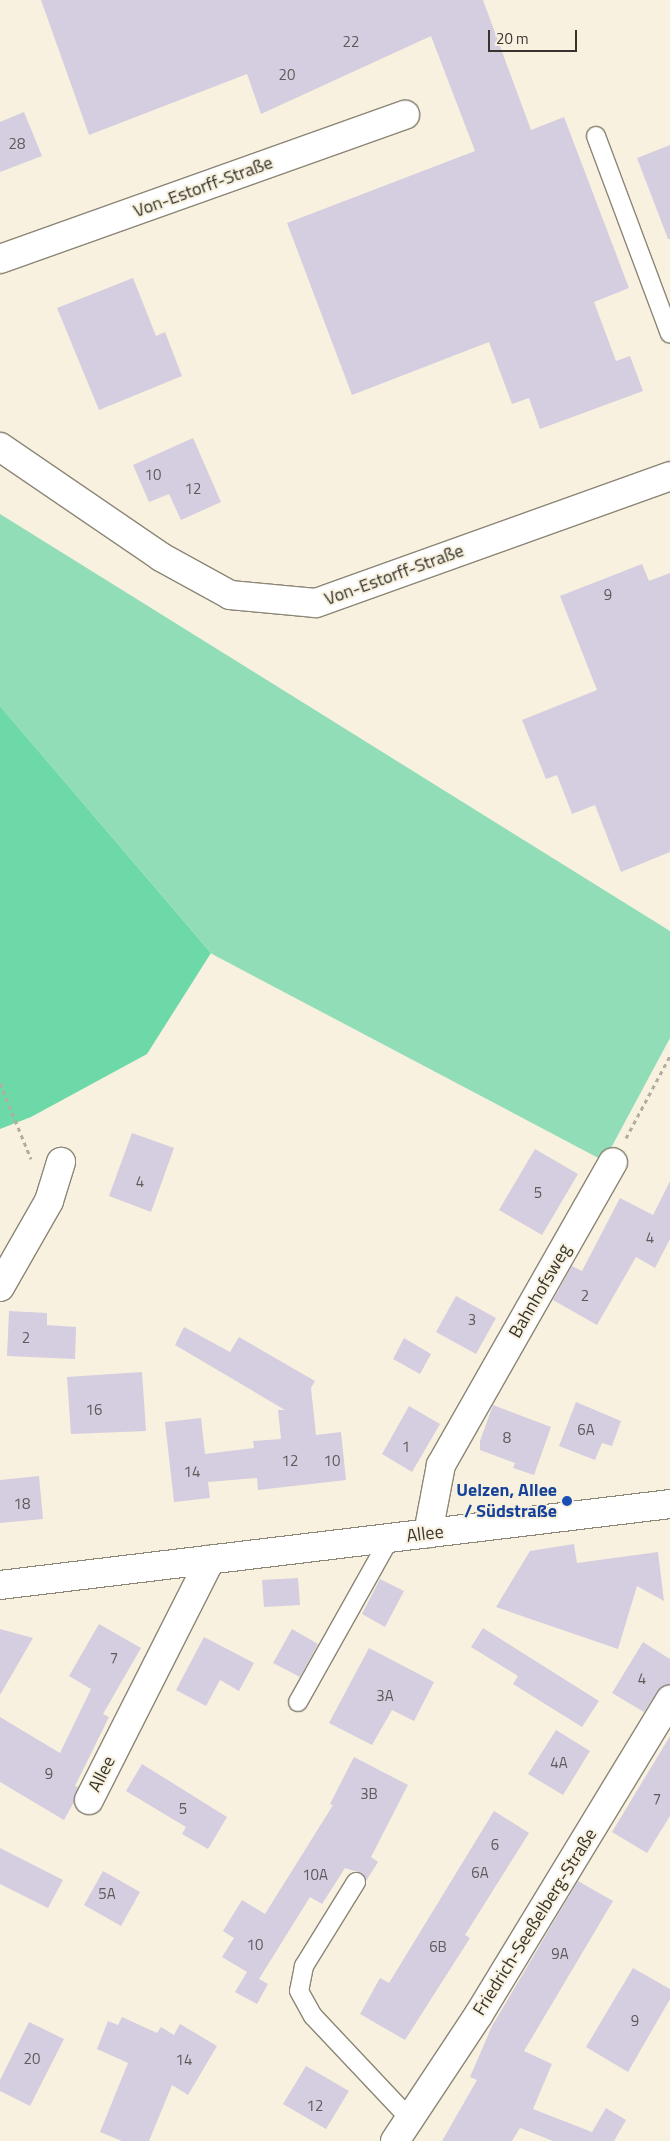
<!DOCTYPE html>
<html>
<head>
<meta charset="utf-8">
<style>
	body { margin:0 }
	#map { position:relative; width:670px; height:2141px; overflow:hidden; background:#f8f1df; font-family:"Titillium Web",sans-serif }
	div>[style] { position:absolute }
	.green>* { inset:0; background:#90ddb8 }
	.forest>* { inset:0; background:#6dd9a8 }
	.building>* { inset:0; background:#d4cee0 }
	.path>* { height:3px; margin-top:-1.5px; transform-origin:0; background:repeating-linear-gradient(90deg,#b3ad9f 0 4px,transparent 0 8px) }
	.roads { filter:drop-shadow(1px 0 #8c8676) drop-shadow(-1px 0 #8c8676) drop-shadow(0 1px #8c8676) drop-shadow(0 -1px #8c8676) }
	.lane>* { height:18px; margin:-9px; padding:0 9px; transform-origin:9px; border-radius:9px; background:#fff }
	.street>* { height:28px; margin:-14px; padding:0 14px; transform-origin:14px; border-radius:14px; background:#fff }
	.dots>* { width:14px; height:14px; translate:-50% -50%; box-sizing:border-box; border:2px solid #f8f1df; border-radius:50% }
	span { translate:-50% -50%; white-space:nowrap; text-align:center; line-height:1.15; -webkit-text-stroke:4px #f8f1df; paint-order:stroke }
	.number-label { font-size:15px; color:#5e5a5a }
	.number-label span { -webkit-text-stroke-width:0 }
	.street-label { font-size:18px; color:#37342d }
	.transit-label { font-size:18px; color:#164399; font-weight:700 }
	.right { translate:-100% -50%; text-align:right }
	.scale { position:absolute; left:488px; top:30px; width:89px; height:22px; box-sizing:border-box; border:2px solid #37342d; border-top:0; padding-left:6px; font-size:15px; line-height:18px; white-space:nowrap; color:#37342d; -webkit-text-stroke:4px #f8f1df; paint-order:stroke }
</style>
</head>
<body>
<div id="map">
	<div class="green">
		<i style="clip-path:polygon(0 514px,670px 931px,670px 1038px,604px 1161px,212px 954px,0 706px)"></i>
	</div>
	<div class="forest">
		<i style="clip-path:polygon(0 706px,211px 953px,147px 1054px,31px 1117px,0 1129px)"></i>
	</div>
	<div class="building">
		<i style="clip-path:polygon(41px 0,483px 0,531px 130px,564px 117px,629px 288px,594px 302px,616px 361px,630px 356px,643px 391px,540px 429px,529px 398px,512px 404px,489px 342px,352px 395px,287px 223px,475px 151px,431px 36px,261px 114px,247px 74px,89px 135px)"></i>
		<i style="clip-path:polygon(24px 112px,42px 156px,0 172px,0 122px)"></i>
		<i style="clip-path:polygon(670px 145px,670px 239px,668px 239px,637px 158px)"></i>
		<i style="clip-path:polygon(133px 278px,156px 336px,165px 332px,182px 376px,99px 410px,57px 308px)"></i>
		<i style="clip-path:polygon(193px 438px,221px 502px,181px 520px,169px 494px,149px 502px,133px 465px)"></i>
		<i style="clip-path:polygon(642px 564px,649px 581px,670px 573px,670px 852px,621px 872px,595px 805px,572px 814px,557px 775px,546px 779px,522px 720px,597px 690px,560px 596px)"></i>
		<i style="clip-path:polygon(132px 1133px,174px 1148px,151px 1212px,109px 1196px)"></i>
		<i style="clip-path:polygon(535px 1149px,578px 1174px,542px 1235px,499px 1210px)"></i>
		<i style="clip-path:polygon(670px 1181px,670px 1239px,655px 1268px,636px 1257px,597px 1325px,553px 1300px,572px 1266px,582px 1271px,620px 1198px,653px 1215px)"></i>
		<i style="clip-path:polygon(456px 1296px,496px 1318px,476px 1354px,436px 1332px)"></i>
		<i style="clip-path:polygon(9px 1311px,47px 1313px,47px 1325px,76px 1327px,75px 1359px,7px 1356px)"></i>
		<i style="clip-path:polygon(184px 1327px,230px 1352px,239px 1337px,315px 1381px,311px 1388px,316px 1435px,341px 1432px,346px 1480px,258px 1490px,257px 1478px,208px 1482px,210px 1498px,174px 1502px,165px 1422px,201px 1418px,205px 1454px,254px 1448px,253px 1441px,281px 1439px,278px 1410px,285px 1410px,175px 1345px)"></i>
		<i style="clip-path:polygon(404px 1338px,431px 1354px,420px 1374px,393px 1359px)"></i>
		<i style="clip-path:polygon(142px 1372px,146px 1431px,71px 1434px,67px 1377px)"></i>
		<i style="clip-path:polygon(576px 1402px,621px 1421px,612px 1446px,602px 1443px,595px 1460px,559px 1446px)"></i>
		<i style="clip-path:polygon(493px 1405px,551px 1427px,534px 1475px,513px 1468px,515px 1463px,480px 1450px,480px 1441px)"></i>
		<i style="clip-path:polygon(409px 1406px,440px 1424px,412px 1472px,382px 1454px)"></i>
		<i style="clip-path:polygon(39px 1476px,43px 1519px,0 1523px,0 1480px)"></i>
		<i style="clip-path:polygon(574px 1544px,577px 1563px,658px 1552px,664px 1601px,637px 1586px,618px 1649px,496px 1607px,530px 1551px)"></i>
		<i style="clip-path:polygon(298px 1578px,300px 1605px,264px 1607px,262px 1580px)"></i>
		<i style="clip-path:polygon(380px 1579px,404px 1591px,385px 1627px,362px 1614px)"></i>
		<i style="clip-path:polygon(99px 1624px,141px 1648px,103px 1714px,109px 1717px,75px 1786px,78px 1787px,74px 1802px,64px 1820px,0 1782px,0 1717px,60px 1753px,91px 1689px,69px 1676px)"></i>
		<i style="clip-path:polygon(483px 1628px,599px 1701px,582px 1727px,513px 1684px,518px 1676px,471px 1647px)"></i>
		<i style="clip-path:polygon(0 1629px,33px 1638px,0 1695px)"></i>
		<i style="clip-path:polygon(292px 1629px,318px 1644px,300px 1677px,273px 1663px)"></i>
		<i style="clip-path:polygon(204px 1637px,254px 1663px,239px 1691px,220px 1680px,206px 1706px,176px 1690px)"></i>
		<i style="clip-path:polygon(643px 1642px,670px 1659px,670px 1684px,657px 1692px,644px 1712px,612px 1693px)"></i>
		<i style="clip-path:polygon(369px 1648px,434px 1682px,414px 1721px,392px 1710px,372px 1745px,329px 1723px)"></i>
		<i style="clip-path:polygon(556px 1730px,590px 1751px,563px 1795px,528px 1774px)"></i>
		<i style="clip-path:polygon(670px 1736px,670px 1816px,647px 1853px,612px 1832px)"></i>
		<i style="clip-path:polygon(354px 1757px,408px 1785px,371px 1857px,378px 1862px,366px 1881px,361px 1873px,345px 1868px,322px 1904px,310px 1897px,259px 1979px,268px 1984px,257px 2004px,235px 1992px,247px 1972px,222px 1957px,234px 1938px,223px 1931px,242px 1900px,265px 1914px,333px 1805px,330px 1804px)"></i>
		<i style="clip-path:polygon(142px 1764px,227px 1817px,208px 1849px,182px 1834px,186px 1827px,126px 1791px)"></i>
		<i style="clip-path:polygon(494px 1811px,529px 1833px,465px 1935px,470px 1938px,405px 2040px,360px 2014px,380px 1978px,389px 1983px)"></i>
		<i style="clip-path:polygon(0 1848px,63px 1880px,48px 1908px,0 1884px)"></i>
		<i style="clip-path:polygon(103px 1871px,140px 1892px,121px 1926px,84px 1905px)"></i>
		<i style="clip-path:polygon(578px 1881px,613px 1901px,524px 2051px,552px 2064px,533px 2109px,592px 2132px,606px 2108px,626px 2120px,614px 2141px,553px 2141px,520px 2128px,512px 2141px,442px 2141px,477px 2080px,470px 2077px,492px 2026px)"></i>
		<i style="clip-path:polygon(633px 1968px,670px 1989px,670px 1999px,628px 2072px,586px 2047px)"></i>
		<i style="clip-path:polygon(122px 2017px,157px 2033px,161px 2027px,174px 2035px,180px 2024px,217px 2046px,188px 2095px,172px 2085px,149px 2141px,122px 2141px,100px 2132px,128px 2063px,97px 2049px,108px 2021px,118px 2025px)"></i>
		<i style="clip-path:polygon(29px 2022px,64px 2039px,30px 2106px,0 2091px,0 2080px)"></i>
		<i style="clip-path:polygon(306px 2066px,349px 2091px,326px 2129px,283px 2104px)"></i>
	</div>
	<div class="path">
		<i style="left:0;top:1083px;width:82px;rotate:67.8deg"></i>
		<i style="left:626px;top:1138px;width:93px;rotate:-61.8deg"></i>
	</div>
	<div class="roads">
		<div class="lane">
			<i style="left:596px;top:136px;width:211px;rotate:69.5deg"></i>
			<i style="left:298px;top:1702px;width:188px;rotate:-60.7deg"></i>
			<i style="left:356px;top:1882px;width:99px;rotate:121.8deg"></i>
			<i style="left:304px;top:1966px;width:25px;rotate:101deg"></i>
			<i style="left:299px;top:1991px;width:29px;rotate:61deg"></i>
			<i style="left:313px;top:2016px;width:141px;rotate:46.7deg"></i>
		</div>
		<div class="street">
			<i style="left:0;top:259px;width:430px;rotate:-19.6deg"></i>
			<i style="left:0;top:447px;width:195px;rotate:34.3deg"></i>
			<i style="left:161px;top:557px;width:79px;rotate:28.8deg"></i>
			<i style="left:230px;top:595px;width:86px;rotate:5.3deg"></i>
			<i style="left:316px;top:603px;width:376px;rotate:-19.7deg"></i>
			<i style="left:0;top:1287px;width:99px;rotate:-60.3deg"></i>
			<i style="left:49px;top:1201px;width:41px;rotate:-72.9deg"></i>
			<i style="left:428px;top:1533px;width:69px;rotate:-79.2deg"></i>
			<i style="left:441px;top:1465px;width:348px;rotate:-60.4deg"></i>
			<i style="left:0;top:1585px;width:675px;rotate:-6.89deg"></i>
			<i style="left:89px;top:1800px;width:269px;rotate:-63.2deg"></i>
			<i style="left:395px;top:2141px;width:152px;rotate:-56.5deg"></i>
			<i style="left:479px;top:2014px;width:368px;rotate:-58.7deg"></i>
		</div>
	</div>
	<div class="dots">
		<i style="left:567px;top:1501px;background:#1a4fb4"></i>
	</div>
	<div class="number-label">
		<span style="left:351px;top:42px">22</span>
		<span style="left:287px;top:75px">20</span>
		<span style="left:17px;top:144px">28</span>
		<span style="left:153px;top:475px">10</span>
		<span style="left:193px;top:489px">12</span>
		<span style="left:608px;top:595px">9</span>
		<span style="left:140px;top:1182px">4</span>
		<span style="left:538px;top:1193px">5</span>
		<span style="left:650px;top:1238px">4</span>
		<span style="left:585px;top:1296px">2</span>
		<span style="left:472px;top:1320px">3</span>
		<span style="left:26px;top:1338px">2</span>
		<span style="left:94px;top:1410px">16</span>
		<span style="left:586px;top:1430px">6A</span>
		<span style="left:507px;top:1438px">8</span>
		<span style="left:406px;top:1447px">1</span>
		<span style="left:290px;top:1461px">12</span>
		<span style="left:332px;top:1461px">10</span>
		<span style="left:192px;top:1472px">14</span>
		<span style="left:22px;top:1504px">18</span>
		<span style="left:114px;top:1658px">7</span>
		<span style="left:642px;top:1679px">4</span>
		<span style="left:385px;top:1696px">3A</span>
		<span style="left:559px;top:1763px">4A</span>
		<span style="left:49px;top:1774px">9</span>
		<span style="left:369px;top:1794px">3B</span>
		<span style="left:657px;top:1799px">7</span>
		<span style="left:183px;top:1809px">5</span>
		<span style="left:495px;top:1845px">6</span>
		<span style="left:480px;top:1873px">6A</span>
		<span style="left:315px;top:1875px">10A</span>
		<span style="left:107px;top:1894px">5A</span>
		<span style="left:255px;top:1945px">10</span>
		<span style="left:438px;top:1947px">6B</span>
		<span style="left:560px;top:1954px">9A</span>
		<span style="left:635px;top:2021px">9</span>
		<span style="left:32px;top:2059px">20</span>
		<span style="left:184px;top:2060px">14</span>
		<span style="left:315px;top:2106px">12</span>
	</div>
	<div class="street-label">
		<span style="left:203px;top:187px;rotate:-20deg">Von-Estorff-Straße</span>
		<span style="left:394px;top:575px;rotate:-20deg">Von-Estorff-Straße</span>
		<span style="left:540px;top:1291px;rotate:-60deg">Bahnhofsweg</span>
		<span style="left:425px;top:1534px;rotate:-7deg">Allee</span>
		<span style="left:102px;top:1774px;rotate:-63deg">Allee</span>
		<span style="left:535px;top:1922px;rotate:-58deg">Friedrich-Seeßelberg-Straße</span>
	</div>
	<div class="transit-label">
		<span class="right" style="left:557px;top:1501px">Uelzen, Allee<br>/ Südstraße</span>
	</div>
	<div class="scale">20 m</div>
</div>
</body>
</html>
